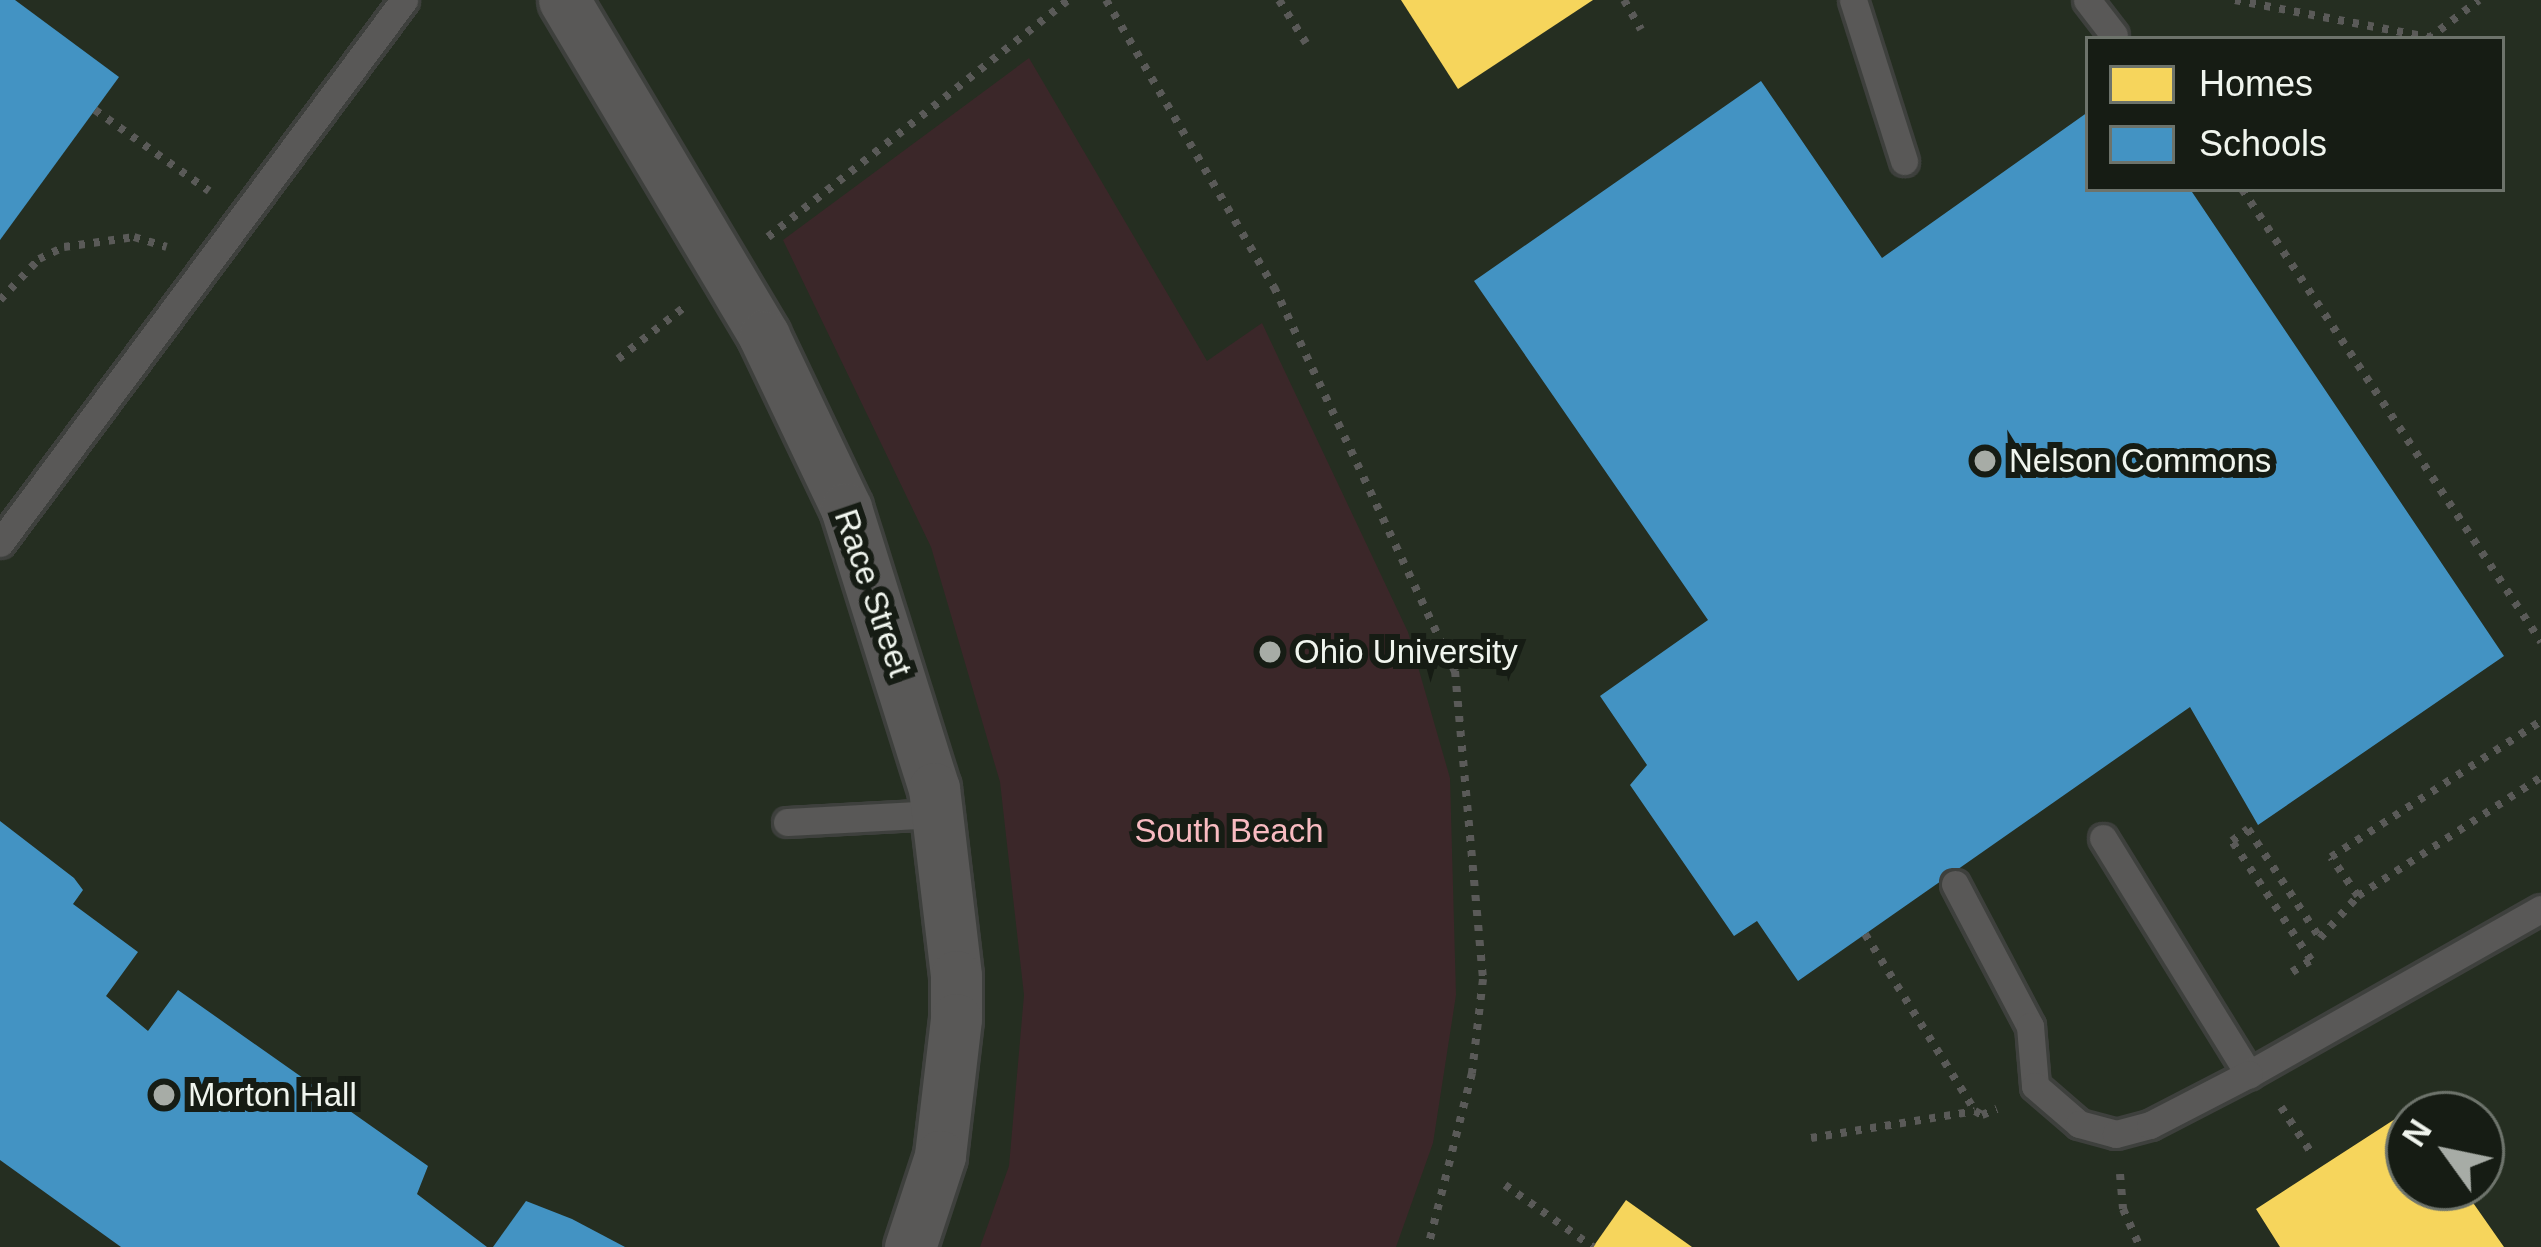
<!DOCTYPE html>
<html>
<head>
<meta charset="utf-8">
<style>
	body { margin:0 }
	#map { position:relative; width:2541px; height:1247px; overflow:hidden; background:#20241f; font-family:Helvetica,sans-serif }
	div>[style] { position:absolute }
	.built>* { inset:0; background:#252e21 }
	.green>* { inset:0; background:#3b2729 }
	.homes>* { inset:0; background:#f6d55c }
	.schools>* { inset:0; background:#4393c3 }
	.path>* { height:8px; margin-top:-4px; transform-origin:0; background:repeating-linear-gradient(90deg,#5a5a58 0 6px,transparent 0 15px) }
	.roads { filter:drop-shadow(3px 0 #3e403d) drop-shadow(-3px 0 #3e403d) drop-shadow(0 3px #3e403d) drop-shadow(0 -3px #3e403d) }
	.lane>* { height:27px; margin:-13.5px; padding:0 13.5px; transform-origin:13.5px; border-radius:13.5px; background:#595857 }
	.street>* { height:51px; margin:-25.5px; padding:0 25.5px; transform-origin:25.5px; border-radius:25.5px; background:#595857 }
	.dots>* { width:33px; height:33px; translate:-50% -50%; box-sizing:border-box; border:6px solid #161c14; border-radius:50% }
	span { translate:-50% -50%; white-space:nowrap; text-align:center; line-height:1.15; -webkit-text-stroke:12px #161c14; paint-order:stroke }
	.poi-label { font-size:33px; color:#f0f5ee }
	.left { translate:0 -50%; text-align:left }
	.street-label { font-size:33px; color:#f0f5ee }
	.park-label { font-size:33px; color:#f8bbc1 }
	.legend { position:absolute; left:2085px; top:36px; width:420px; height:156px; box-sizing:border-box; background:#161c14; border:3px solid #6d736b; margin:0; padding:15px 21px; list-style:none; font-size:36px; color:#f0f5ee }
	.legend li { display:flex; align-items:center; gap:24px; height:60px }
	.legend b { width:60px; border:3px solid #6d736b }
	.north { position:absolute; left:2385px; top:1091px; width:120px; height:120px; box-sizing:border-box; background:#161c14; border:3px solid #6d736b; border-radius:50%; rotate:303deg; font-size:33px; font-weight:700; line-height:48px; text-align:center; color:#f0f5ee }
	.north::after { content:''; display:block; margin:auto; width:42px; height:54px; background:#a7aca6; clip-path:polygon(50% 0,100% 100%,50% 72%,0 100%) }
</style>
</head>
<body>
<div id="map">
	<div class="built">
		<i style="clip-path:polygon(evenodd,0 0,2541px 0,2541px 1247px,0 1247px,0 0,2088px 39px,2502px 39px,2502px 189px,2088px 189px,2088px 39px,0 0,2409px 1115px,2481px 1115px,2481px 1187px,2409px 1187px,2409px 1115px)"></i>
	</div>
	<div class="green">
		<i style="clip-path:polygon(1029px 58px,1207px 361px,1262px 323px,1408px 632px,1450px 778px,1456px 995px,1433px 1143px,1396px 1247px,980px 1247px,1009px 1166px,1024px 995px,1000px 782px,931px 547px,783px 240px)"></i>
	</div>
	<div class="homes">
		<i style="clip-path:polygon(1401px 0,1593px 0,1458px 89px)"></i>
		<i style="clip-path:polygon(2409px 1110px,2409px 1187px,2462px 1187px,2504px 1247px,2280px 1247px,2256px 1209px)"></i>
		<i style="clip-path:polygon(1626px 1200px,1692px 1247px,1593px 1247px)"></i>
	</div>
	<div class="schools">
		<i style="clip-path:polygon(0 0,15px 0,119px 77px,0 240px)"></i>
		<i style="clip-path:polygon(1761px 81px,1882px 258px,2088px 112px,2088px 189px,2190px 189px,2504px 656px,2258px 825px,2190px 707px,1798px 981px,1757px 921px,1734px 936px,1630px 785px,1647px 765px,1600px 696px,1708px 620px,1474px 281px)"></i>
		<i style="clip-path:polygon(0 821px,74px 878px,83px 890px,73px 904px,138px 952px,106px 996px,148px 1031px,178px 990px,428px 1166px,417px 1194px,487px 1247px,121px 1247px,0 1160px)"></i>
		<i style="clip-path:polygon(526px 1201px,572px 1219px,625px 1247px,493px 1247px)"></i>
	</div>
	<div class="path">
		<i style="left:1106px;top:0;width:333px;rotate:59.7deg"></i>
		<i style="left:1274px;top:287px;width:425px;rotate:64.8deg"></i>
		<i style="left:1455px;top:671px;width:309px;rotate:84.8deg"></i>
		<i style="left:1483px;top:979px;width:95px;rotate:96.7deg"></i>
		<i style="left:1472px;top:1073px;width:179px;rotate:104.2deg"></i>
		<i style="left:1279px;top:0;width:51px;rotate:57.9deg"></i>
		<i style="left:1624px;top:0;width:34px;rotate:60deg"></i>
		<i style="left:2235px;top:0;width:201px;rotate:10.9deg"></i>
		<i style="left:2428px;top:39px;width:64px;rotate:-37.4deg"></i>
		<i style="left:95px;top:110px;width:140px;rotate:35.4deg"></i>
		<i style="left:2242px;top:189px;width:543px;rotate:56.57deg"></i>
		<i style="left:768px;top:237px;width:382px;rotate:-38.3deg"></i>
		<i style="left:0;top:300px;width:57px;rotate:-46.4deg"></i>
		<i style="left:39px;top:259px;width:28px;rotate:-26deg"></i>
		<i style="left:64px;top:247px;width:71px;rotate:-8.1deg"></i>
		<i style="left:134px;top:237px;width:34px;rotate:17deg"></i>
		<i style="left:618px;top:359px;width:83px;rotate:-38.1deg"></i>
		<i style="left:2358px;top:896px;width:47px;rotate:-124.7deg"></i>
		<i style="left:2331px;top:857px;width:250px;rotate:-32.9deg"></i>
		<i style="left:1865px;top:934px;width:208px;rotate:58.1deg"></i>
		<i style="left:1975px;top:1111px;width:8px;rotate:30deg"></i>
		<i style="left:1982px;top:1115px;width:16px;rotate:-22deg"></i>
		<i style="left:2292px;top:972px;width:22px;rotate:-32deg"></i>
		<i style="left:2311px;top:960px;width:143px;rotate:-123.6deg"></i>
		<i style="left:2232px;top:841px;width:20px;rotate:-37deg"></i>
		<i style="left:2248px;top:829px;width:131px;rotate:56.6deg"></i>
		<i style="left:2320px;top:938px;width:57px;rotate:-47.9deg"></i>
		<i style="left:2358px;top:896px;width:218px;rotate:-33deg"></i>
		<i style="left:2281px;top:1107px;width:53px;rotate:56.6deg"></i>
		<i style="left:1811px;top:1138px;width:166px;rotate:-9.3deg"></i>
		<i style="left:2120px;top:1174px;width:35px;rotate:85deg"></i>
		<i style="left:2123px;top:1209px;width:42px;rotate:65.9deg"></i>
		<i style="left:1505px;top:1185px;width:108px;rotate:35.2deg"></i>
	</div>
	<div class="roads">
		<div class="lane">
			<i style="left:1853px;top:0;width:169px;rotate:72.4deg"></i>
			<i style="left:2087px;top:0;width:44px;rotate:52.4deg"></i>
			<i style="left:0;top:543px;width:677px;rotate:-53.35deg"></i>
			<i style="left:787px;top:822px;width:150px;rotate:-3.1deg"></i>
			<i style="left:2103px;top:838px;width:278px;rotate:58.3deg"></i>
			<i style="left:2249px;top:1074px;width:335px;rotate:-29.5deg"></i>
			<i style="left:1955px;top:884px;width:161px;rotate:62.2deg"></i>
			<i style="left:2030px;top:1026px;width:60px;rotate:85.2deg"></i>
			<i style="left:2035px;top:1086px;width:58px;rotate:40.8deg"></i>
			<i style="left:2079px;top:1124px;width:38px;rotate:15deg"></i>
			<i style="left:2116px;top:1134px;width:35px;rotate:-15deg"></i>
			<i style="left:2150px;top:1125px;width:111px;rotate:-27.3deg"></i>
		</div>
		<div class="street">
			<i style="left:564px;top:0;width:391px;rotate:59.2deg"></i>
			<i style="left:764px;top:336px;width:191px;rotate:64.5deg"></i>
			<i style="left:846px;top:508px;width:294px;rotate:72.6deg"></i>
			<i style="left:934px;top:788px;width:189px;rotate:83.3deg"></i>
			<i style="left:956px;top:976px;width:43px;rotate:90deg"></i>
			<i style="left:956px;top:1019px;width:138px;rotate:96.7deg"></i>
			<i style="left:940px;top:1156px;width:96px;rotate:108.2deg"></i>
		</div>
	</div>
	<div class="dots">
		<i style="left:1985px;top:461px;background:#a7aca6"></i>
		<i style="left:1270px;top:652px;background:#a7aca6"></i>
		<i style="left:164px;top:1095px;background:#a7aca6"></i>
	</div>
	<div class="poi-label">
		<span class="left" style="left:2009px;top:461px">Nelson Commons</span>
		<span class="left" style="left:1294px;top:652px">Ohio University</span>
		<span class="left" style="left:188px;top:1095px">Morton Hall</span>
	</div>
	<div class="street-label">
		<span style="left:873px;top:593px;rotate:71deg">Race Street</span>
	</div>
	<div class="park-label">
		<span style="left:1229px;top:831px">South Beach</span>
	</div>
	<ul class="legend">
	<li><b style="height:33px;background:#f6d55c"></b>Homes</li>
	<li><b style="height:33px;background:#4393c3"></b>Schools</li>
	</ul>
	<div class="north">N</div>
</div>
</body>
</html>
